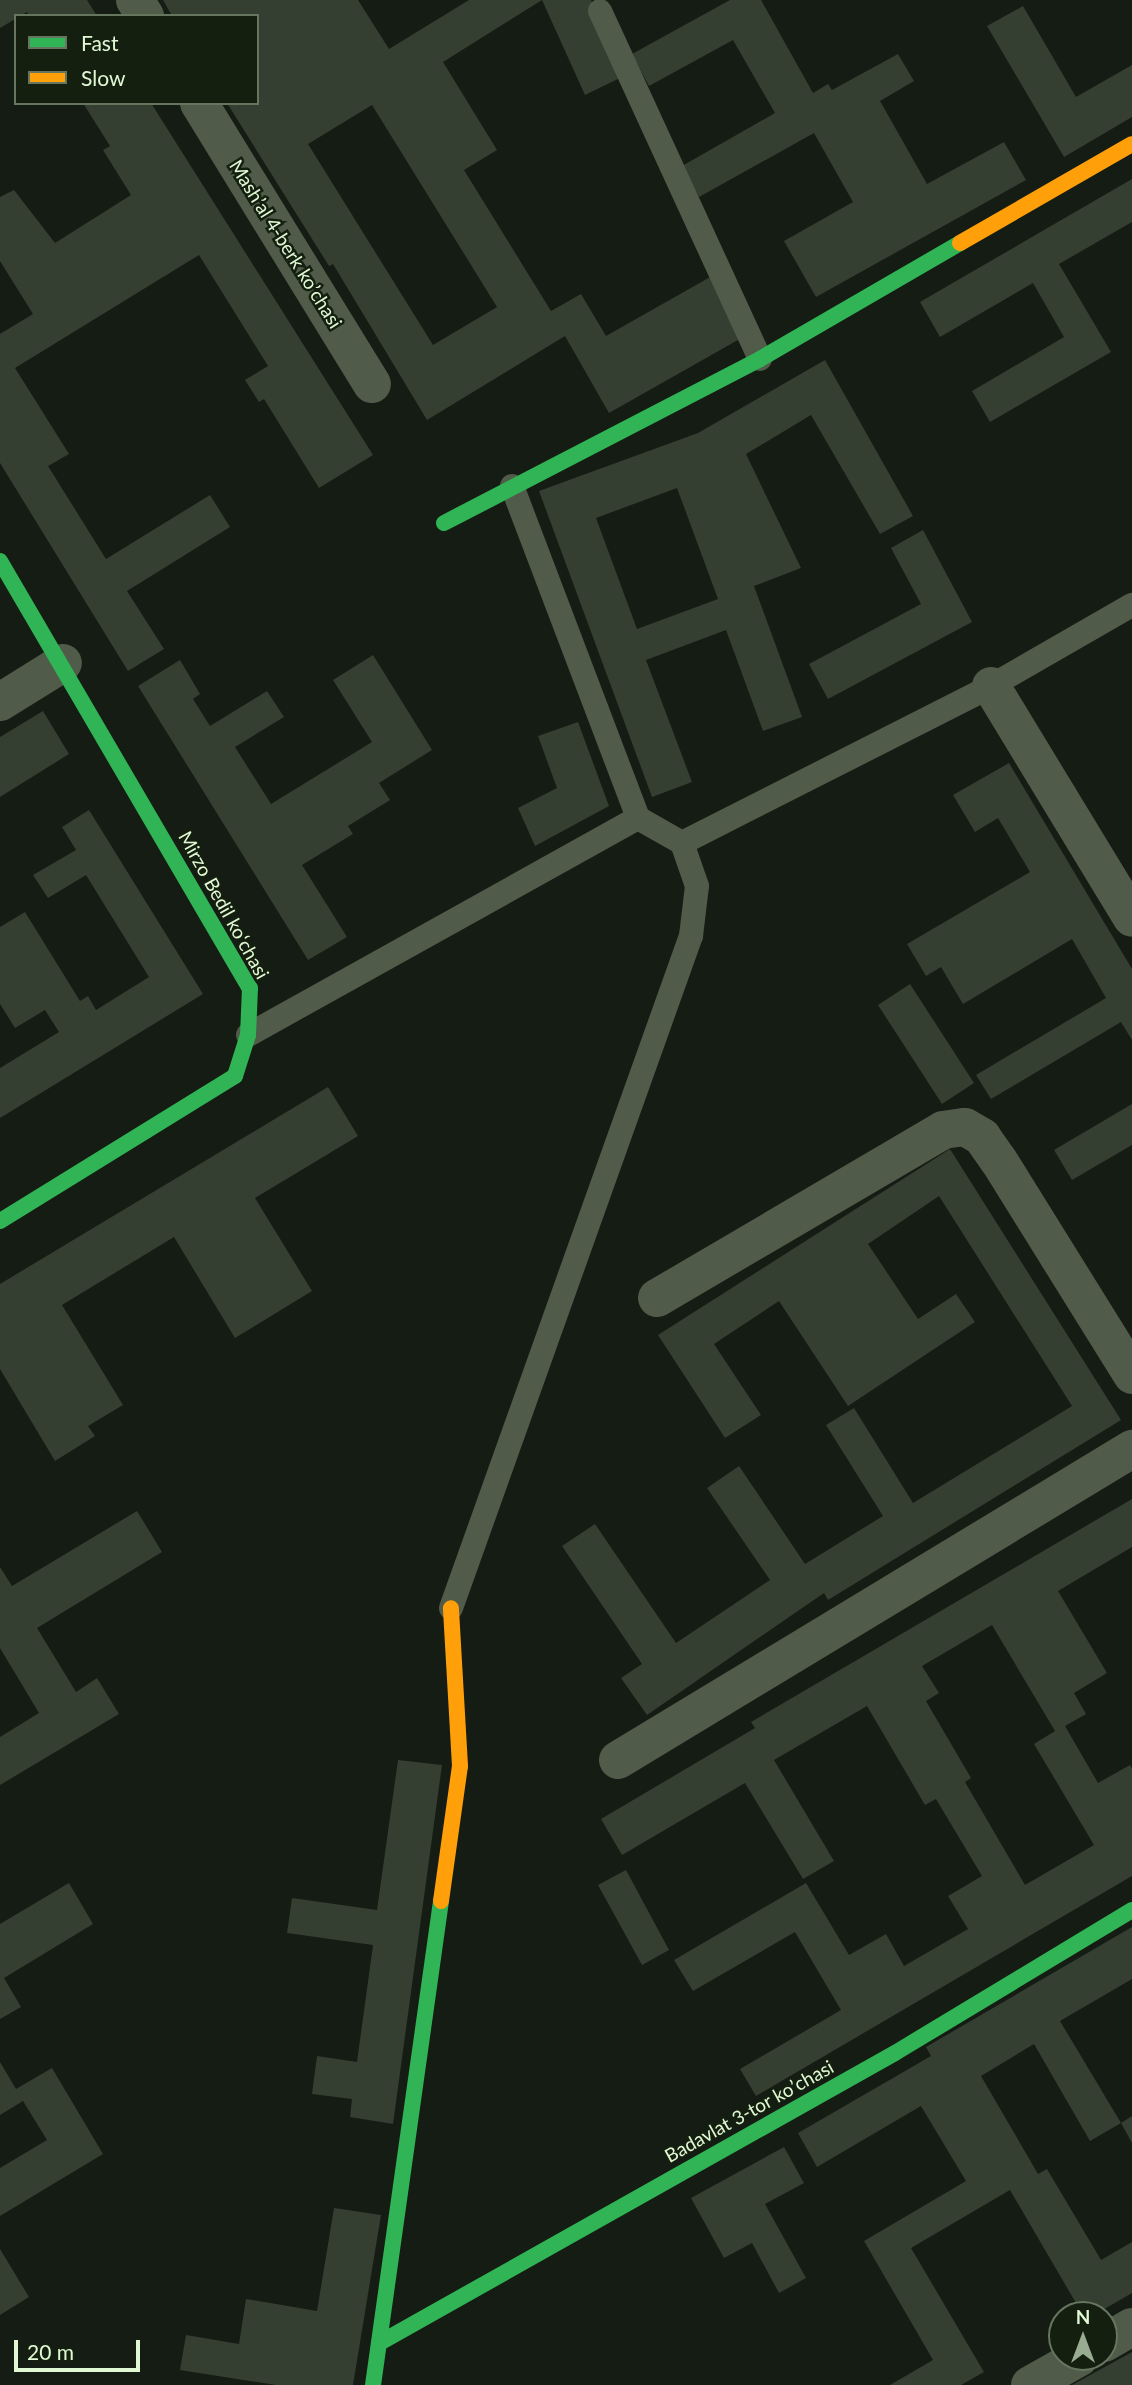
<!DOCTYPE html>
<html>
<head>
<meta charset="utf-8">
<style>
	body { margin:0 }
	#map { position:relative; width:1132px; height:2385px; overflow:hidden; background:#151c14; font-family:Lato,sans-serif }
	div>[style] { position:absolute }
	.building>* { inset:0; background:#343e31 }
	.lane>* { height:24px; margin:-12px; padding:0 12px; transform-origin:12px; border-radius:12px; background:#505b4a }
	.street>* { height:38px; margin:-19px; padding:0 19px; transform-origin:19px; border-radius:19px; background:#505b4a }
	.fast>* { height:16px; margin:-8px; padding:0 8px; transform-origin:8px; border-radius:8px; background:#30b455 }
	.slow>* { height:16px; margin:-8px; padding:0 8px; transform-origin:8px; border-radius:8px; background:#ff9f0a }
	span { translate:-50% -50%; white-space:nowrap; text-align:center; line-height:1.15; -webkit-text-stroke:5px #141f10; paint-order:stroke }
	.street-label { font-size:19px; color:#e0f9d4 }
	.legend { position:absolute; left:14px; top:14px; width:245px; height:91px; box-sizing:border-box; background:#141f10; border:2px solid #66765e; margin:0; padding:9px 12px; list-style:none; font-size:21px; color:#e0f9d4 }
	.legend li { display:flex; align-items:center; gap:14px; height:35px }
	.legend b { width:35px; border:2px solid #66765e }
	.north { position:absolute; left:1048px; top:2301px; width:70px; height:70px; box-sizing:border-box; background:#141f10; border:2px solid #66765e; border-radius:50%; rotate:0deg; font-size:19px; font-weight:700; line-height:28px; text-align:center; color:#e0f9d4 }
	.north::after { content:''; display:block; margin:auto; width:24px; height:32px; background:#99ac91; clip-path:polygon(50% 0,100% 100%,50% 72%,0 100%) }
	.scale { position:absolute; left:14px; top:2340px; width:126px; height:32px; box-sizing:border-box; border:4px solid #e0f9d4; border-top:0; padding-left:9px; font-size:21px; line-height:24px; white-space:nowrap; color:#e0f9d4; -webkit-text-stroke:5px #141f10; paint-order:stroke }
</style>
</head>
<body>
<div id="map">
	<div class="building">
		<i style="clip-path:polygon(0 0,87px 0,97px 16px,29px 16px,27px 12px,0 28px)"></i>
		<i style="clip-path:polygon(evenodd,163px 0,358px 0,389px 49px,469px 0,542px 0,443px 62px,497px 150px,464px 170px,551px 311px,581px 294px,606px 336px,712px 276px,745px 336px,609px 413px,565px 336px,427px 420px,333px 264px,329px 266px,227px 103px,257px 103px,257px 16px,172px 16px,163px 0,372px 105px,497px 307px,433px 345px,308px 144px,372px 105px)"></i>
		<i style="clip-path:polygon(542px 0,591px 0,624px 76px,585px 95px)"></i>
		<i style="clip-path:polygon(730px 0,761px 0,813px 93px,828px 84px,832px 90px,898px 54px,914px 81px,880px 101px,927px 184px,1004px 142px,1026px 180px,816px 297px,784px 241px,853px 202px,814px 133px,699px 197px,682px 166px,775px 113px,733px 40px,649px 86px,632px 54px)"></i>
		<i style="clip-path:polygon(1023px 6px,1076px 97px,1132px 65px,1132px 117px,1064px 157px,987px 26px)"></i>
		<i style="clip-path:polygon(83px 103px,151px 103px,373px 455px,319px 488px,264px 399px,259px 402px,245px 380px,268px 366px,199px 255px,15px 368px,69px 454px,48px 466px,106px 559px,210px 495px,230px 527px,127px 591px,164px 649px,128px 671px,0 463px,0 334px,33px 314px,0 261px,0 197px,14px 190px,55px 243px,131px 195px,103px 150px,110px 146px)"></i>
		<i style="clip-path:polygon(1132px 179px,1132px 222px,1059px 264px,1111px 352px,990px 422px,972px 391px,1064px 337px,1033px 283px,940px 337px,920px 302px)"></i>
		<i style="clip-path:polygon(evenodd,825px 360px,913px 516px,880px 534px,811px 415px,746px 454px,801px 568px,754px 586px,802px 717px,763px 731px,726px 630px,646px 660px,692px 782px,652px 797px,539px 491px,698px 433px,825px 360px,677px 488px,718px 599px,637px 629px,596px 518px,677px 488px)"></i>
		<i style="clip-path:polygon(923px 530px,972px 622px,828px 699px,809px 664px,921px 604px,891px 548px)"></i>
		<i style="clip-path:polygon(373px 655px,432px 750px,379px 783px,390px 800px,348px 826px,353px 834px,302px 865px,347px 937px,308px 960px,138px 686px,180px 660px,200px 694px,193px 699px,210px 726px,267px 691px,284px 717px,235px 747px,271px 804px,372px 742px,333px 680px)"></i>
		<i style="clip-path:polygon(43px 711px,69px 754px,0 797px,0 737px)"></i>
		<i style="clip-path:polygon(578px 722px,609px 806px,535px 846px,518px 808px,557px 788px,538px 736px)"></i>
		<i style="clip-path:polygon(1009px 763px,1132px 969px,1132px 1040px,1121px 1022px,991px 1099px,976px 1075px,1106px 998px,1072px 939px,963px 1004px,941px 967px,926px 976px,907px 944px,1030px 872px,998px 818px,975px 832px,953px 795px)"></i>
		<i style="clip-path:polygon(89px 810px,203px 994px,0 1118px,0 1068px,59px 1032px,45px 1010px,15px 1028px,0 1004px,0 927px,25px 912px,80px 1001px,88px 996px,96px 1010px,149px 977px,86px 875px,48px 898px,33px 875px,76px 850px,62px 827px)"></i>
		<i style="clip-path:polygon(910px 984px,974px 1083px,942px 1104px,878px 1005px)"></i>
		<i style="clip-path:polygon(328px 1087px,358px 1136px,255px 1198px,312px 1291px,235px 1338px,174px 1237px,62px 1305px,123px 1405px,88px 1426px,95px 1436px,55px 1461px,0 1369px,0 1284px)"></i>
		<i style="clip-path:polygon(1132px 1104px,1132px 1145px,1072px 1180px,1054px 1150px)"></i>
		<i style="clip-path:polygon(950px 1149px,1121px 1420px,828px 1600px,824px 1593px,647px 1715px,621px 1678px,642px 1664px,562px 1546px,595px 1524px,676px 1643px,770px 1580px,707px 1488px,739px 1466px,805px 1564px,883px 1516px,826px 1425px,854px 1408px,913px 1503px,1072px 1406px,939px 1196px,868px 1244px,918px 1319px,956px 1294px,975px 1322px,848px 1406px,779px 1301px,714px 1344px,761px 1415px,725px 1438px,658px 1335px)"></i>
		<i style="clip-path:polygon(evenodd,1132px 1499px,1132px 1547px,1058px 1591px,1107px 1673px,1074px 1693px,1086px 1714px,1065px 1726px,1098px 1783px,1130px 1765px,1132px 1769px,1132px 1876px,756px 2096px,740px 2069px,841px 2010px,795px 1932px,693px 1991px,674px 1960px,806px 1883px,849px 1955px,886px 1934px,904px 1966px,968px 1929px,948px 1896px,982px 1876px,936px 1799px,925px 1805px,867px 1706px,774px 1760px,834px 1861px,803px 1879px,745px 1783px,622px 1855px,601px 1819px,755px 1728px,751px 1722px,1132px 1499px,992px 1625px,1055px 1731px,1034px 1744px,1094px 1845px,1025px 1885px,965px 1782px,971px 1778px,926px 1701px,939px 1693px,922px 1666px,992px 1625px)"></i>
		<i style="clip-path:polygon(137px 1511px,162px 1552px,37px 1628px,76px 1692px,97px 1678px,119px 1714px,0 1785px,0 1737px,39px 1713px,0 1648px,0 1567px,12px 1586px)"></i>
		<i style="clip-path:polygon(398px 1760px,442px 1765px,393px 2124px,350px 2117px,352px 2099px,312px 2094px,317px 2056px,357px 2062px,373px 1945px,287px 1933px,292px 1898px,377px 1910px)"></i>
		<i style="clip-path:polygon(626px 1870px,669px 1950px,642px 1965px,598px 1885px)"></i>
		<i style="clip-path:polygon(69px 1883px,93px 1924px,4px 1978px,21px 2007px,0 2019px,0 1924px)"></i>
		<i style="clip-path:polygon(1132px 1927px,1132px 1979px,1060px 2021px,1121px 2123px,1132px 2116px,1132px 2143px,1121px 2123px,1090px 2141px,1034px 2044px,981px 2076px,1038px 2174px,1047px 2169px,1101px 2260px,1132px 2242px,1132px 2293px,1094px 2315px,1083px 2315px,1010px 2190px,911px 2248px,984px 2372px,961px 2385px,890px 2385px,933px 2360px,864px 2241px,966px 2181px,921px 2106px,817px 2167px,798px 2133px,931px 2056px,926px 2047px)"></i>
		<i style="clip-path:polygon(0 2062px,16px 2089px,52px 2068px,103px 2154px,0 2216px,0 2168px,47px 2140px,23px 2101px,0 2115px)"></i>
		<i style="clip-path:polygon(784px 2147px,804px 2183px,765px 2204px,806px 2278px,779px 2293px,752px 2243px,724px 2258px,691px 2198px)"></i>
		<i style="clip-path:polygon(334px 2208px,381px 2215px,353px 2385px,276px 2385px,180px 2370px,186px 2335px,239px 2344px,246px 2299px,317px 2311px)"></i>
		<i style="clip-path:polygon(0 2249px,29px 2297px,0 2315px)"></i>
		<i style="clip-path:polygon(1132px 2352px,1132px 2385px,1072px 2385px)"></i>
	</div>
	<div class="lane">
		<i style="left:600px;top:11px;width:383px;rotate:65.3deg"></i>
		<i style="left:512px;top:486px;width:355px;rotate:69.2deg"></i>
		<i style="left:638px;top:818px;width:51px;rotate:29.6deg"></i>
		<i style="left:682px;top:843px;width:347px;rotate:-26.9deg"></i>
		<i style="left:991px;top:686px;width:163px;rotate:-29.9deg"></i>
		<i style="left:248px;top:1035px;width:446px;rotate:-29.1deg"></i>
		<i style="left:451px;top:1608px;width:714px;rotate:-70.35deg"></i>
		<i style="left:691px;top:936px;width:50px;rotate:-83.2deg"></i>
		<i style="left:697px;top:886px;width:46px;rotate:-109.2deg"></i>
	</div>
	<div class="street">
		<i style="left:135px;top:0;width:19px;rotate:58deg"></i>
		<i style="left:199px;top:103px;width:330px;rotate:58.4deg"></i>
		<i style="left:991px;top:686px;width:271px;rotate:58.7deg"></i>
		<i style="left:0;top:702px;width:74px;rotate:-31.8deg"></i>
		<i style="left:657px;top:1298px;width:332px;rotate:-30.4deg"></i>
		<i style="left:943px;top:1130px;width:22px;rotate:-8deg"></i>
		<i style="left:965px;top:1127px;width:20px;rotate:30deg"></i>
		<i style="left:982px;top:1137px;width:29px;rotate:55deg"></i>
		<i style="left:999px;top:1161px;width:252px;rotate:58.1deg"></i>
		<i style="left:618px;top:1760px;width:601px;rotate:-31.18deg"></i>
		<i style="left:1104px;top:2343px;width:32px;rotate:-30deg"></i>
		<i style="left:1030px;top:2385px;width:57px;rotate:-29.2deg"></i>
	</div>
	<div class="fast">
		<i style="left:444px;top:523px;width:356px;rotate:-27.4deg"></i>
		<i style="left:760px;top:359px;width:231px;rotate:-30.1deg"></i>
		<i style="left:0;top:561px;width:495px;rotate:59.7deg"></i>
		<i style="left:250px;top:988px;width:47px;rotate:92.4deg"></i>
		<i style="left:248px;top:1035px;width:43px;rotate:107.6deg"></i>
		<i style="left:235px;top:1076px;width:276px;rotate:148.3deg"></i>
		<i style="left:383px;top:2341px;width:587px;rotate:-29.36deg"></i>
		<i style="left:895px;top:2053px;width:277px;rotate:-31.1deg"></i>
		<i style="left:373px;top:2385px;width:489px;rotate:-82deg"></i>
	</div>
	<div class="slow">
		<i style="left:960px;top:243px;width:198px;rotate:-29.9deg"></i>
		<i style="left:441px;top:1901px;width:136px;rotate:-82deg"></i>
		<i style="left:460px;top:1766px;width:158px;rotate:-93.3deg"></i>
	</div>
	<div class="street-label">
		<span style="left:286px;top:244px;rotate:58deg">Mashʼal 4-berk koʼchasi</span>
		<span style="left:224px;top:905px;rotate:61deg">Mirzo Bedil koʻchasi</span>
		<span style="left:749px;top:2111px;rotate:-29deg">Badavlat 3-tor koʼchasi</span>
	</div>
	<ul class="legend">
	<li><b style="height:9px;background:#30b455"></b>Fast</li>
	<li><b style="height:9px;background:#ff9f0a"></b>Slow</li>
	</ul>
	<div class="north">N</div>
	<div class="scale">20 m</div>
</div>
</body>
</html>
